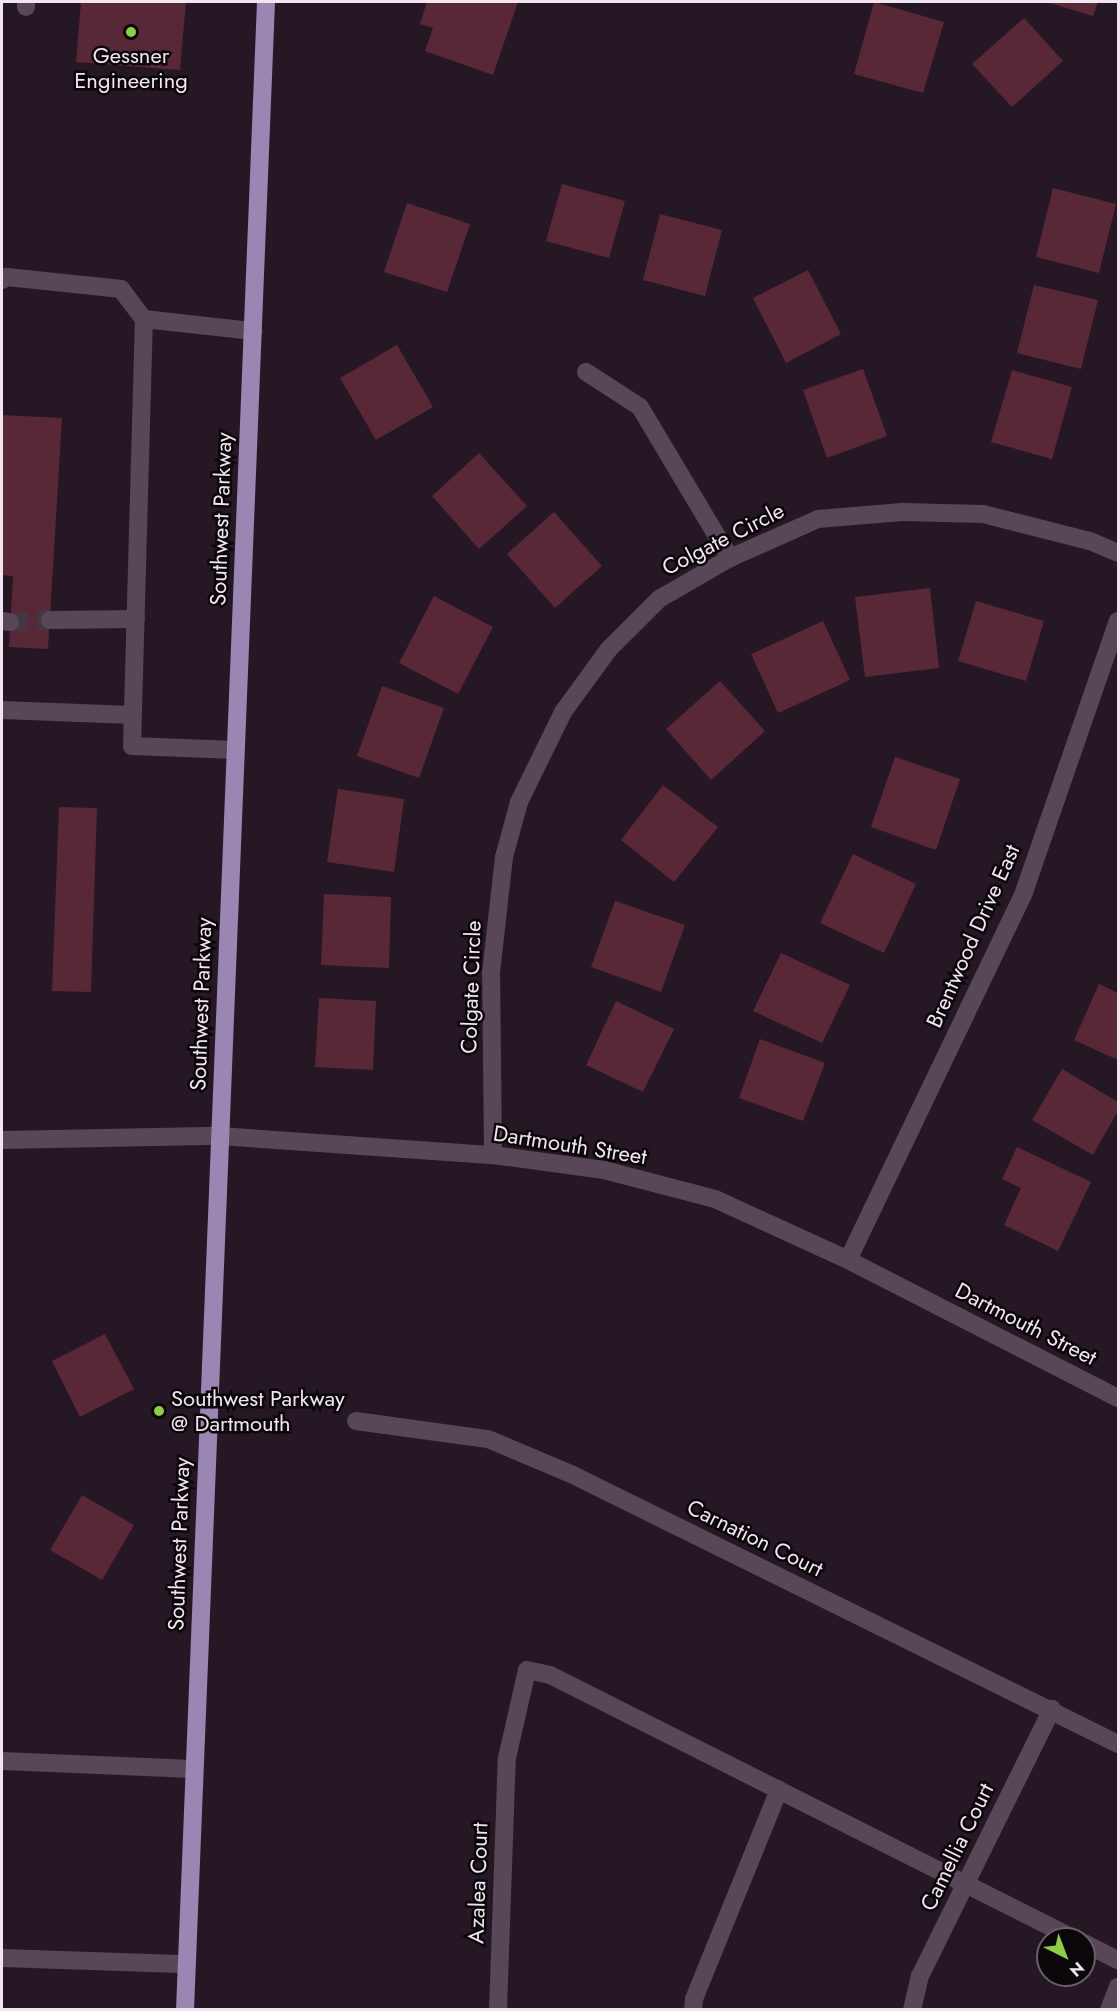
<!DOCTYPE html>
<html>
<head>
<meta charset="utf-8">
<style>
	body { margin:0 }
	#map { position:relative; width:1120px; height:2011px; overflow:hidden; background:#261725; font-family:Jost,sans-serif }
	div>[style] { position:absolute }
	.building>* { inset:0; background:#582836 }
	.minor-tunnel>* { height:18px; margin-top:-9px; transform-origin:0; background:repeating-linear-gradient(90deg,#443643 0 18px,transparent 0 27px) }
	.minor>* { height:18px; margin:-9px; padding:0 9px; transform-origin:9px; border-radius:9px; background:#584756 }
	.major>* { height:18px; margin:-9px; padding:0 9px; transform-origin:9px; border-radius:9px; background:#9986b3 }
	.dots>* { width:16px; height:16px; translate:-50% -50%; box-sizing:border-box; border:3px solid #0b060a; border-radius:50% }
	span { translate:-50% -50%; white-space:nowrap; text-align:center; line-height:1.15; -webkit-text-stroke:5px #0b060a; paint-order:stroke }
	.poi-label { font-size:22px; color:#f1e6ef }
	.left { translate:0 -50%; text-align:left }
	.street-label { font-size:22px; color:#f1e6ef }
	.frame { position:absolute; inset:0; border:3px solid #f1e6ef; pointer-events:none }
	.north { position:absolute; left:1036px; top:1927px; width:60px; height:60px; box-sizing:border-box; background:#0b060a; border:2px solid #676066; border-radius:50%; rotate:138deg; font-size:16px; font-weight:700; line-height:24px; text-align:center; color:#f1e6ef }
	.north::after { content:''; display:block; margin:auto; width:21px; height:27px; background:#8dce44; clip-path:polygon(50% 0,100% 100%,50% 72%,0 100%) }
</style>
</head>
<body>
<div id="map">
	<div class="building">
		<i style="clip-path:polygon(81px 2px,186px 2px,180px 70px,76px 62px)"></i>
		<i style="clip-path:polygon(427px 2px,518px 2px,493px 75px,425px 51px,433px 28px,420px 24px)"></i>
		<i style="clip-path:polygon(874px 2px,944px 22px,923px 93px,854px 74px)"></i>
		<i style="clip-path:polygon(1046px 2px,1098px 2px,1093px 16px)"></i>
		<i style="clip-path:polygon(1024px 18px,1063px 61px,1012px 107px,972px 64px)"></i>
		<i style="clip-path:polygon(562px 184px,625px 201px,609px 258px,546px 241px)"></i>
		<i style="clip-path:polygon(1053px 188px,1116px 204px,1099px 273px,1036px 257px)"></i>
		<i style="clip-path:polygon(407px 203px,470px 224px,447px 292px,384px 272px)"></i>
		<i style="clip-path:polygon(660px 214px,722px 230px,705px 296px,643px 280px)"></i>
		<i style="clip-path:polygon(808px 270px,841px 334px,786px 363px,753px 298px)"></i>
		<i style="clip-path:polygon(1034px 285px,1098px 300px,1081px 369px,1017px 353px)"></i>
		<i style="clip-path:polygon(397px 345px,433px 407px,376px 440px,340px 378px)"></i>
		<i style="clip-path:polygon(863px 369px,887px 436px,827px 458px,803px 390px)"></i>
		<i style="clip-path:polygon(1012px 370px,1072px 387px,1052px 459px,991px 442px)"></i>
		<i style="clip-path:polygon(2px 415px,62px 418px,48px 649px,9px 647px,13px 576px,2px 575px)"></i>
		<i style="clip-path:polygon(479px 453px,527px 506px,479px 549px,432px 496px)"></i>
		<i style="clip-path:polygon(554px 512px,602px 566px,555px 608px,507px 554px)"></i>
		<i style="clip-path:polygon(930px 588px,939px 668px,865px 677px,855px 597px)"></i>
		<i style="clip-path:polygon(434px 596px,493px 627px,458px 694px,399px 663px)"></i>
		<i style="clip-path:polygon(976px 601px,1044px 621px,1026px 681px,958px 661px)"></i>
		<i style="clip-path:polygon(823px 621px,850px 680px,778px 713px,751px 654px)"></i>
		<i style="clip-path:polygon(720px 681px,765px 731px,711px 780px,666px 729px)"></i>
		<i style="clip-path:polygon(382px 686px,444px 708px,419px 778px,357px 756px)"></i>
		<i style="clip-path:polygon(895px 757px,960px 779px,936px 850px,871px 827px)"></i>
		<i style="clip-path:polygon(663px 785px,718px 827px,674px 882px,621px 840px)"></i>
		<i style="clip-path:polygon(338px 789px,404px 799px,394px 872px,327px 862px)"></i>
		<i style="clip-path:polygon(59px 807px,97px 808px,91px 992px,52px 991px)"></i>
		<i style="clip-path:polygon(853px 854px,916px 884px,884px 953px,820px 923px)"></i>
		<i style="clip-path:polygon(324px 894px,391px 897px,389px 968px,321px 965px)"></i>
		<i style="clip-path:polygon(615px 901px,685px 925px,661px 992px,591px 967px)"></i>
		<i style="clip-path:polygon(781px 953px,850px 985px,822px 1043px,753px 1011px)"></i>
		<i style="clip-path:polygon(1099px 984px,1118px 993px,1118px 1060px,1074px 1040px)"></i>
		<i style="clip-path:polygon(319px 998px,376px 1001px,373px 1070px,315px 1067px)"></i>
		<i style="clip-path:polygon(616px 1001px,674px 1029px,643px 1092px,586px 1065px)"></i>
		<i style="clip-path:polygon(760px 1039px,825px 1063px,803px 1121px,739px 1098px)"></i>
		<i style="clip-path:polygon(1062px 1069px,1118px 1102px,1118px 1111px,1093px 1155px,1032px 1120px)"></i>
		<i style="clip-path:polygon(1017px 1147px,1091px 1182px,1058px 1251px,1004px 1225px,1021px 1188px,1002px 1179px)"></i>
		<i style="clip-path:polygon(105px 1334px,134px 1389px,80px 1417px,52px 1361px)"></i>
		<i style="clip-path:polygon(82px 1495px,134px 1525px,102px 1580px,50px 1550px)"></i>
	</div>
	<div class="minor-tunnel">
		<i style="left:10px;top:622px;width:40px;rotate:-2.9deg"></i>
	</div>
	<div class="minor">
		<i style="left:26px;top:2px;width:5px;rotate:90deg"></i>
		<i style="left:2px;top:280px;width:6px;rotate:-31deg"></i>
		<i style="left:7px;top:277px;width:115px;rotate:6deg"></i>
		<i style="left:121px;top:289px;width:38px;rotate:53deg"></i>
		<i style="left:586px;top:372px;width:64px;rotate:32.9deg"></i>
		<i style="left:640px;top:407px;width:176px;rotate:59.2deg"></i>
		<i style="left:50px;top:620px;width:86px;rotate:-0.7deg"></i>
		<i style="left:2px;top:621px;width:8px;rotate:7deg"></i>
		<i style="left:2px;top:710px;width:130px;rotate:2.2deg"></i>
		<i style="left:235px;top:750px;width:103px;rotate:-177.8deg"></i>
		<i style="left:132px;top:746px;width:427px;rotate:-88.4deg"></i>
		<i style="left:144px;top:319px;width:110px;rotate:6.3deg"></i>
		<i style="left:2px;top:1140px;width:217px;rotate:-1.1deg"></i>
		<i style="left:219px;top:1136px;width:275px;rotate:4deg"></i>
		<i style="left:493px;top:1155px;width:112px;rotate:7.7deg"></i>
		<i style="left:604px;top:1170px;width:115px;rotate:14.6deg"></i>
		<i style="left:715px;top:1199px;width:146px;rotate:24.6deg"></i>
		<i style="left:848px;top:1260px;width:303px;rotate:27.1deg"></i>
		<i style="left:493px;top:1155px;width:182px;rotate:-90.6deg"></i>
		<i style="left:491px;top:973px;width:117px;rotate:-83.6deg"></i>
		<i style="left:504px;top:857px;width:57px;rotate:-74.7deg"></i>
		<i style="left:519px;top:802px;width:100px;rotate:-63.9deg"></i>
		<i style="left:563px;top:712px;width:78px;rotate:-53.9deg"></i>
		<i style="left:609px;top:649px;width:71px;rotate:-45deg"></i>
		<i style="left:659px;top:599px;width:82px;rotate:-30deg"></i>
		<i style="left:730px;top:558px;width:96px;rotate:-23.9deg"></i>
		<i style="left:818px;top:519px;width:84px;rotate:-4.8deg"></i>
		<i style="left:902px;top:512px;width:81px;rotate:1.4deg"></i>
		<i style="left:983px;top:514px;width:110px;rotate:14.2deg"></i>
		<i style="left:1090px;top:541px;width:30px;rotate:23deg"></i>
		<i style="left:848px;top:1260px;width:408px;rotate:-64.4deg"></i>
		<i style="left:1024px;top:892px;width:287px;rotate:-70.9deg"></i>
		<i style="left:356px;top:1421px;width:133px;rotate:7.8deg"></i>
		<i style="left:488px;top:1439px;width:90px;rotate:22.9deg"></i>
		<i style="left:571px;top:1474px;width:610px;rotate:26.27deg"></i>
		<i style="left:2px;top:1761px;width:191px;rotate:2.4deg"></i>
		<i style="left:1084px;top:1943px;width:38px;rotate:27deg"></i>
		<i style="left:2px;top:1958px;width:185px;rotate:1.9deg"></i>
		<i style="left:498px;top:2010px;width:252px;rotate:-88deg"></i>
		<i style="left:507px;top:1758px;width:90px;rotate:-77.2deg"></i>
		<i style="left:527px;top:1670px;width:24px;rotate:12deg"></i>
		<i style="left:550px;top:1675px;width:588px;rotate:26.7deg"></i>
		<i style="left:693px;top:2010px;width:11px;rotate:-85deg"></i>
		<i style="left:694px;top:1999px;width:226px;rotate:-67.9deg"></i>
		<i style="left:912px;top:2010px;width:35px;rotate:-77deg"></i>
		<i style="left:920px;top:1976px;width:298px;rotate:-63.7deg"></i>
		<i style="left:1109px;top:2010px;width:25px;rotate:-69deg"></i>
	</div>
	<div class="major">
		<i style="left:185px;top:2010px;width:2010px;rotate:-87.69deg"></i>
	</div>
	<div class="dots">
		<i style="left:131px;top:32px;background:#8dce44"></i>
		<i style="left:159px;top:1411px;background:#8dce44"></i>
	</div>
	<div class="poi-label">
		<span style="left:131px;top:68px">Gessner<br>Engineering</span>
		<span class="left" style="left:171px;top:1411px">Southwest Parkway<br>@ Dartmouth</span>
	</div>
	<div class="street-label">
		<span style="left:221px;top:519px;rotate:-88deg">Southwest Parkway</span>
		<span style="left:723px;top:539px;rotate:-27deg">Colgate Circle</span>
		<span style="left:973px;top:936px;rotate:-66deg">Brentwood Drive East</span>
		<span style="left:471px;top:987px;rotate:-88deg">Colgate Circle</span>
		<span style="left:201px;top:1004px;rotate:-88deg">Southwest Parkway</span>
		<span style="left:570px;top:1145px;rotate:9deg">Dartmouth Street</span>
		<span style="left:1026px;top:1324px;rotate:27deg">Dartmouth Street</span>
		<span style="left:755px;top:1538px;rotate:26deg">Carnation Court</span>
		<span style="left:179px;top:1544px;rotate:-88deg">Southwest Parkway</span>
		<span style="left:957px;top:1847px;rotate:-64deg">Camellia Court</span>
		<span style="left:478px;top:1883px;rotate:-88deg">Azalea Court</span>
	</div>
	<div class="frame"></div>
	<div class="north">N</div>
</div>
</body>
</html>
